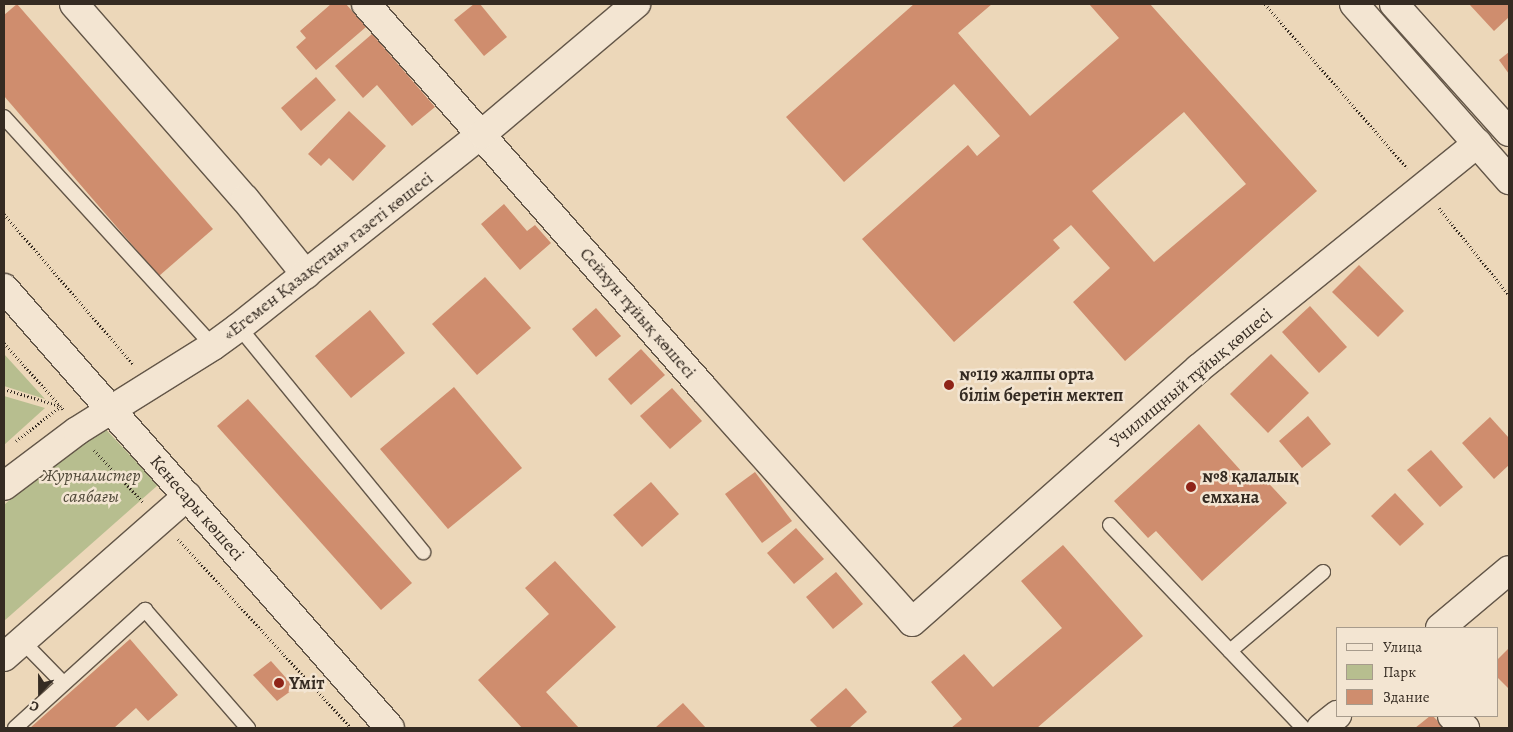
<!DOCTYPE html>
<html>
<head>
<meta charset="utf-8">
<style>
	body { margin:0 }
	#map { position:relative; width:1513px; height:732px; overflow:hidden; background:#ecd7b9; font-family:Alegreya,serif }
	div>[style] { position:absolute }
	.green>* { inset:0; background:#b7be8f }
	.building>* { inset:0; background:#cf8d6e }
	.path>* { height:3px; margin-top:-1.5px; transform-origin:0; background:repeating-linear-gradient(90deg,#352b22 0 1px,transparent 0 3.5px) }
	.roads { filter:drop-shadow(1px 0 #635648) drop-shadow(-1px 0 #635648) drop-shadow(0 1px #635648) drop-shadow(0 -1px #635648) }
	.lane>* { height:14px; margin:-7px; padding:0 7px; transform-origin:7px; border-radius:7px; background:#f3e5d2 }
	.street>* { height:28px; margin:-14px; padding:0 14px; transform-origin:14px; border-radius:14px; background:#f3e5d2 }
	.secondary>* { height:28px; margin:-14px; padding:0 14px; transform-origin:14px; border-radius:14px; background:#f3e5d2 }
	.dots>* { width:14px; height:14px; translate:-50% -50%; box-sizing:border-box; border:2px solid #f3e5d2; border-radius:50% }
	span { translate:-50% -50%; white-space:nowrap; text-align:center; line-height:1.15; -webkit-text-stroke:5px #f3e5d2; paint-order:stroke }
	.street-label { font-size:18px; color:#352b22 }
	.poi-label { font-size:18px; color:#352b22; font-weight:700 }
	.left { translate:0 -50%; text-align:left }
	.park-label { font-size:18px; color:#4f4838; font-style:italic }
	.frame { position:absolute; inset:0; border:5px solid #352b22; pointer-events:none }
	.legend { position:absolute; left:1336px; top:627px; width:162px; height:90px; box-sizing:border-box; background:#f3e5d2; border:1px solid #a79b8c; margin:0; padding:6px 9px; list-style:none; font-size:15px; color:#352b22 }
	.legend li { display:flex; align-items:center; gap:10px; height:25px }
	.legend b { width:25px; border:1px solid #a79b8c }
	.north { position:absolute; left:15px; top:667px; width:50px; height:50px; -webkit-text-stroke:4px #f3e5d2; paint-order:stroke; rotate:202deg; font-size:14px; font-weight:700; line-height:20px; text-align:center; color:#352b22 }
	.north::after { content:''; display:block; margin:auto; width:18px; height:22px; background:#352b22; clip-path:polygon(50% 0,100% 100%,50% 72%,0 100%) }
</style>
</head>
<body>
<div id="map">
	<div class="green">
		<i style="clip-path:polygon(4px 354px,45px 399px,4px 386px)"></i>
		<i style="clip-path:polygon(4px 396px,45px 408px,4px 445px)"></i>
		<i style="clip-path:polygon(98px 421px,158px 485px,4px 621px,4px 505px)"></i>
	</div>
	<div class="building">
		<i style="clip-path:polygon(17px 4px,213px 229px,159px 276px,4px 96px,4px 15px)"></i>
		<i style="clip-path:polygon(331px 4px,346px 4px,366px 27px,316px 70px,296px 47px,306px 38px,300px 31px)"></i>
		<i style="clip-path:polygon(474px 4px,480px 4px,507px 37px,484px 56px,454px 20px)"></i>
		<i style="clip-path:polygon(evenodd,914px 4px,992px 4px,958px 33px,1030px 116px,1119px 38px,1089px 4px,1150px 4px,1317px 191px,1125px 361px,1073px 302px,1110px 268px,1071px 225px,1053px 240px,1060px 248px,954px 342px,862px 239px,968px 145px,977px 156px,1000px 136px,954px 84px,844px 182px,786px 117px,914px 4px,1184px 112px,1246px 184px,1154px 262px,1092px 191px,1184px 112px)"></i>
		<i style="clip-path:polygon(1469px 4px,1509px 4px,1509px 17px,1494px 31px)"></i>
		<i style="clip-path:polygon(372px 34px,435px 107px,412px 126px,377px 85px,363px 98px,335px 66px)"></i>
		<i style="clip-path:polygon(1509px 52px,1509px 74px,1499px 60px)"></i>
		<i style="clip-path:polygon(316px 77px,336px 100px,301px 131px,281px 108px)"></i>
		<i style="clip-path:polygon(349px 111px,386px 146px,353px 181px,329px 158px,321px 166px,308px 154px)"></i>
		<i style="clip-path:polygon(504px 204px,527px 231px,535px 225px,551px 243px,520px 270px,481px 224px)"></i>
		<i style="clip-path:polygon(1359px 265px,1404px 311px,1378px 337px,1332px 292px)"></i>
		<i style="clip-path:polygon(485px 277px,531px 328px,477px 375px,432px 324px)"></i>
		<i style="clip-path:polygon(1310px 306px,1347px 347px,1319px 373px,1282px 332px)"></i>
		<i style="clip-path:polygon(596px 308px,621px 336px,596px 357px,572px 329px)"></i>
		<i style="clip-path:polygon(370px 310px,405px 353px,351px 398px,315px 356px)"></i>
		<i style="clip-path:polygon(641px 349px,665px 375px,631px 405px,608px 379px)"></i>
		<i style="clip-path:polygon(1271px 354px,1309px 393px,1268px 433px,1230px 394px)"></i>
		<i style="clip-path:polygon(454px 387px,522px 468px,448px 529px,380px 449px)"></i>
		<i style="clip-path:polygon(672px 388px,702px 421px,670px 449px,640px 416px)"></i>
		<i style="clip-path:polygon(248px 399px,412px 583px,381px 610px,217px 426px)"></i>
		<i style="clip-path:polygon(1308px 416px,1331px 444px,1302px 468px,1279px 441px)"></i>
		<i style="clip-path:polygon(1490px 417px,1509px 438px,1509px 465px,1494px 479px,1462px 443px)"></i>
		<i style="clip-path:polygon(1199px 424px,1251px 482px,1260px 474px,1287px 503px,1202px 581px,1156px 531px,1148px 538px,1114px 501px)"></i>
		<i style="clip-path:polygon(1431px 450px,1463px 487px,1440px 507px,1407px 470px)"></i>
		<i style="clip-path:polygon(755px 472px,792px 521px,762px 543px,725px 494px)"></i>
		<i style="clip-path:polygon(651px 482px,679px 514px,642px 547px,613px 515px)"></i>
		<i style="clip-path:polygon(1395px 493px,1424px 524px,1400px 546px,1371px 516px)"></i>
		<i style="clip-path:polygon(796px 528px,824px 559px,794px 584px,767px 553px)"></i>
		<i style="clip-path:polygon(1063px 545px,1143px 636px,1037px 728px,951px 728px,962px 719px,931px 682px,964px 654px,993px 687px,1062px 628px,1021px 581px)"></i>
		<i style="clip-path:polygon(555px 561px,616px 627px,546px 692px,579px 728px,522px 728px,478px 680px,549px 614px,525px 588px)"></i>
		<i style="clip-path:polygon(836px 572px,863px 604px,833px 629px,806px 597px)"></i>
		<i style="clip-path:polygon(130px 639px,178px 695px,148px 721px,136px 708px,114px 728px,30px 728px)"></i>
		<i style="clip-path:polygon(1509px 648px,1509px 689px,1497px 677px,1497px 660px)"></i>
		<i style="clip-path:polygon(271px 661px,295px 688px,277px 701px,253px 675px)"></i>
		<i style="clip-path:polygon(846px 688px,867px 712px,849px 728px,818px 728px,810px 720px)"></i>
		<i style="clip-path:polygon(683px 703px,706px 728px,655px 728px)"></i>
		<i style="clip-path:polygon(1430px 716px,1433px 716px,1444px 728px,1415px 728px)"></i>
	</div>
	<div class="path">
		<i style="left:1265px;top:4px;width:217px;rotate:49.1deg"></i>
		<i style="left:1439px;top:208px;width:112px;rotate:51.2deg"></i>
		<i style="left:4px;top:214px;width:199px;rotate:49.3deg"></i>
		<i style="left:4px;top:343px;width:89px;rotate:48.2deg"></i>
		<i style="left:4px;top:389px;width:59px;rotate:16.9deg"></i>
		<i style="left:16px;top:441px;width:57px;rotate:-37.9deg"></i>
		<i style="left:94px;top:450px;width:71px;rotate:46.7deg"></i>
		<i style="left:178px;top:539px;width:256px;rotate:47.5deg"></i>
	</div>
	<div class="roads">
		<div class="lane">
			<i style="left:4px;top:117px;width:310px;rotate:47.6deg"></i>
			<i style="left:239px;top:327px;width:291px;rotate:50.7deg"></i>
			<i style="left:1110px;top:525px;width:280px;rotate:46.4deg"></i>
			<i style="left:22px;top:641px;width:59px;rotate:45.7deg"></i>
			<i style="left:1230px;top:651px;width:122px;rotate:-40.3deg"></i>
			<i style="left:15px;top:728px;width:176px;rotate:-42.2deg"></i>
			<i style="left:145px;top:610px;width:157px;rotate:48.9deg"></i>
		</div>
		<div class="street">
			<i style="left:74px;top:4px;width:259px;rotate:48.8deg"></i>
			<i style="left:245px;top:199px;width:97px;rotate:51.2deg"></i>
			<i style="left:366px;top:4px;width:512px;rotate:48.72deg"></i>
			<i style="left:704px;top:389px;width:312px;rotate:48.2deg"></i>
			<i style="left:912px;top:622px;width:383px;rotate:-41.5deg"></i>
			<i style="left:1199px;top:368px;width:358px;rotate:-38.9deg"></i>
			<i style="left:4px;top:486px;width:91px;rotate:-37deg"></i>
			<i style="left:77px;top:431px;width:160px;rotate:-32deg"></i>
			<i style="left:213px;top:346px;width:32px;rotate:-36deg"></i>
			<i style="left:239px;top:327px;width:310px;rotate:-38.5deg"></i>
			<i style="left:482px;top:134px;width:202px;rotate:-40.2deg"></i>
			<i style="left:4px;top:657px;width:244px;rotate:-41.3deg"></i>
			<i style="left:1452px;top:716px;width:18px;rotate:43deg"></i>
		</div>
		<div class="secondary">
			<i style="left:1354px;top:4px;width:235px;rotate:48.6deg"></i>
			<i style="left:1394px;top:4px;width:172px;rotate:48.1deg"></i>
			<i style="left:4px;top:288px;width:585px;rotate:48.74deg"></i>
			<i style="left:1440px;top:628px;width:90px;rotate:-40deg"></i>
			<i style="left:1321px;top:728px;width:21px;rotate:-39deg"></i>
		</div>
	</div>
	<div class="dots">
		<i style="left:949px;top:385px;background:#8f2418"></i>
		<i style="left:1191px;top:487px;background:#8f2418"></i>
		<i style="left:279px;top:683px;background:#8f2418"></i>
	</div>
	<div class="street-label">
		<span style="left:328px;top:256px;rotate:-38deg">«Егемен Қазақстан» газеті көшесі</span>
		<span style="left:638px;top:313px;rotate:49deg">Сейхун тұйық көшесі</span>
		<span style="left:1191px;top:378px;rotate:-40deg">Училищный тұйық көшесі</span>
		<span style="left:197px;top:508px;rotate:49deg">Кенесары көшесі</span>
	</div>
	<div class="poi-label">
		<span class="left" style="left:959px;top:385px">№119 жалпы орта<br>білім беретін мектеп</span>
		<span class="left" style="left:1202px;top:487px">№8 қалалық<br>емхана</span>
		<span class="left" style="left:289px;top:683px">Үміт</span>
	</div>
	<div class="park-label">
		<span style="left:91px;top:486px">Журналистер<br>саябағы</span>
	</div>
	<div class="frame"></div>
	<ul class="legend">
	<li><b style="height:6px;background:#f3e5d2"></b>Улица</li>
	<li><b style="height:14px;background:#b7be8f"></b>Парк</li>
	<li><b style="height:14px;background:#cf8d6e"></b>Здание</li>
	</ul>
	<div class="north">С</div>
</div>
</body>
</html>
